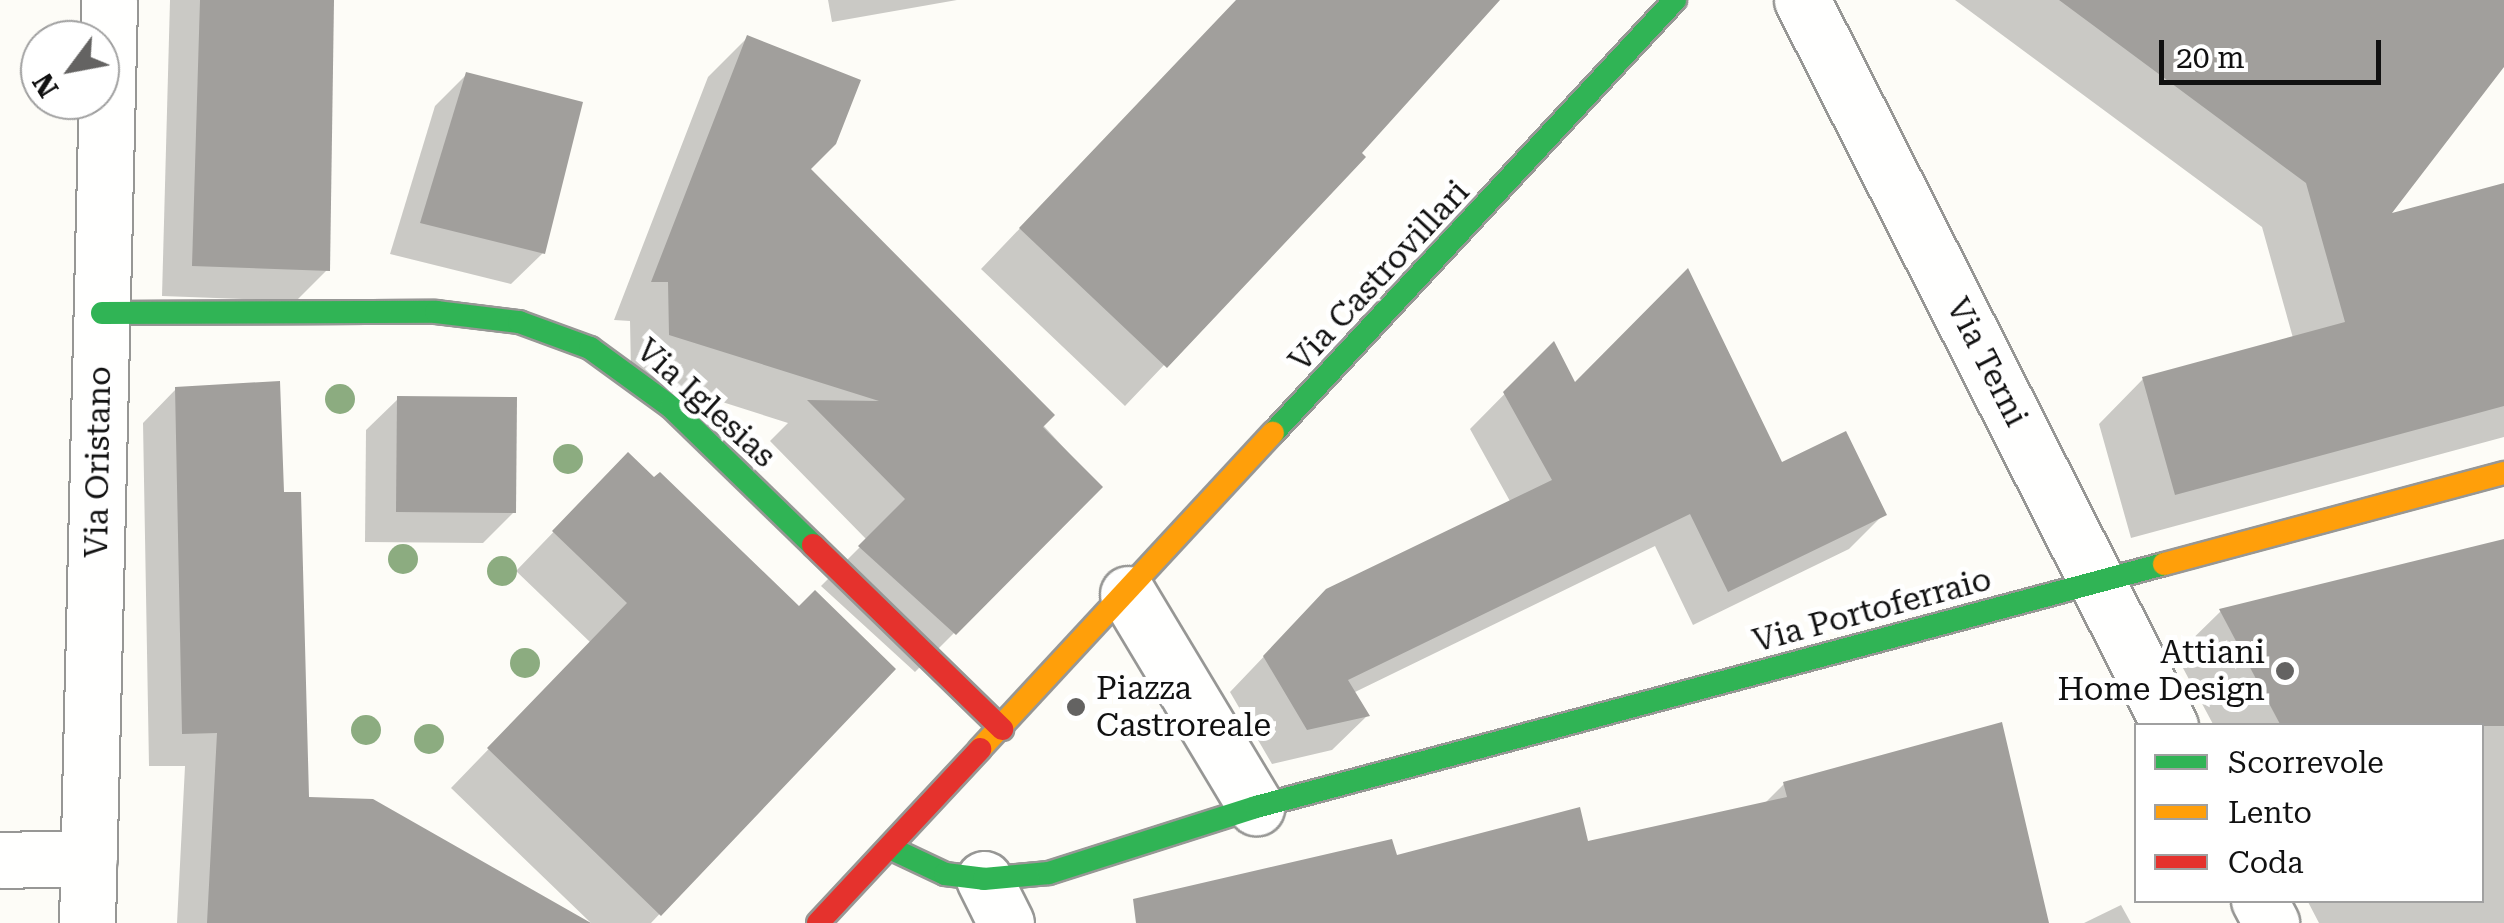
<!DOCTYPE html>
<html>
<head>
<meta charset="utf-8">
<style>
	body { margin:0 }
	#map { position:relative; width:2504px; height:923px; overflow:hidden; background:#fdfcf7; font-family:"Roboto Serif",serif }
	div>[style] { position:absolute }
	.shadow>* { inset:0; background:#0003 }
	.building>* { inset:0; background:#a19f9c }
	.roads { filter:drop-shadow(2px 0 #979795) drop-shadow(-2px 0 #979795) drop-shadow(0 2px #979795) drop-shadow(0 -2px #979795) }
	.street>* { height:55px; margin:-27.5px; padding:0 27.5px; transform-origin:27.5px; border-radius:27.5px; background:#fffffe }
	.fast>* { height:22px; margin:-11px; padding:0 11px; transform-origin:11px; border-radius:11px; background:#30b455 }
	.slow>* { height:22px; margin:-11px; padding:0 11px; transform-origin:11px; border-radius:11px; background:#ff9f0a }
	.jam>* { height:22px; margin:-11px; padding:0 11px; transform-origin:11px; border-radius:11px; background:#e5322d }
	.trees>* { width:30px; height:30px; margin:-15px; border-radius:50%; background:#8cac80 }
	.dots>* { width:28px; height:28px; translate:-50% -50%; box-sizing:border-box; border:5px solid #fff; border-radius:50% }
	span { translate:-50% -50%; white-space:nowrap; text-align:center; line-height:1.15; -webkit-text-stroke:10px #fff; paint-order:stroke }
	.street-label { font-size:32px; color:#111 }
	.poi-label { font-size:32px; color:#111 }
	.right { translate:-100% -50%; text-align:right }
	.left { translate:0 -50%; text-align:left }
	.legend { position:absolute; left:2134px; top:723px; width:350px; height:180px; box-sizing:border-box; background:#fff; border:2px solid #a0a0a0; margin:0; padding:12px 18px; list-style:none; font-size:30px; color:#111 }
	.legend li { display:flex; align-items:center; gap:20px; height:50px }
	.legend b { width:50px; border:2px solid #a0a0a0 }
	.north { position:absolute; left:20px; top:20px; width:100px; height:100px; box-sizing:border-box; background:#fff; border:2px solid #a0a0a0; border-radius:50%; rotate:238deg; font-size:28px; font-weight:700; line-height:40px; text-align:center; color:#111 }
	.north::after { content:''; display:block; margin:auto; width:35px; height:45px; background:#646362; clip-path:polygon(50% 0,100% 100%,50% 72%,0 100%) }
	.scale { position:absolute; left:2159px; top:40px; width:222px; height:45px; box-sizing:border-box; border:5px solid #111; border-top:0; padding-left:12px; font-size:30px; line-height:35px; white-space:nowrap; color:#111; -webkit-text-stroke:8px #fff; paint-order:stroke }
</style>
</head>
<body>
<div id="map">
	<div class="shadow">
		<i style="clip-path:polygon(170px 0,331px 0,327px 270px,296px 301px,162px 296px)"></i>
		<i style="clip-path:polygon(828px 0,957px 0,832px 22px)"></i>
		<i style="clip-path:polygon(1328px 0,1497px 0,1359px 154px,1362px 157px,1125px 406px,981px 269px,1132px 111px)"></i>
		<i style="clip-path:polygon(1955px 0,2504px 0,2504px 63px,2385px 218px,2504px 185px,2504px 437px,2131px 538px,2099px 424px,2143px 379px,2293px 338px,2262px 227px)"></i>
		<i style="clip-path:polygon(747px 38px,807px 169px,1100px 487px,915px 672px,821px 586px,867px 540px,770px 441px,788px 423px,631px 373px,630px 321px,614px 320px,708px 77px)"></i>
		<i style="clip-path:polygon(467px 74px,543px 253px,511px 284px,390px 254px,435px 106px)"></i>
		<i style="clip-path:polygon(1553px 345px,1574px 386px,1781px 465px,1884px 514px,1849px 549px,1693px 625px,1655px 546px,1353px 693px,1367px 716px,1332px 750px,1272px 764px,1230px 692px,1292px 627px,1511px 503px,1470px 429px)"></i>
		<i style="clip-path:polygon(176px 389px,281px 495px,307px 799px,585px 923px,177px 923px,185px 766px,149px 766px,143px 423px)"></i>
		<i style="clip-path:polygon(398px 399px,514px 512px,483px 543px,365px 542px,366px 430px)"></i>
		<i style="clip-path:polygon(590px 494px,799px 609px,892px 669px,651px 923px,591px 923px,451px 788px,591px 643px,516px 571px)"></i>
		<i style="clip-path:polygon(2504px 542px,2504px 923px,2319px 923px,2307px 900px,2482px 900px,2482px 726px,2214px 726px,2176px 655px,2221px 611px)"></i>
		<i style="clip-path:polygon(1784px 784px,2047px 923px,1176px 923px,1395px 858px,1586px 844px,1764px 804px)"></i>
		<i style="clip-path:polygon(2121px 905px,2131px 923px,2084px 923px)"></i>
	</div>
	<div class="building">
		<i style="clip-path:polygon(200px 0,334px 0,330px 271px,192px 266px)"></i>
		<i style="clip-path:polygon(1236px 0,1500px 0,1362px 153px,1366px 157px,1167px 368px,1019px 228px)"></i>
		<i style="clip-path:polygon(2059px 0,2504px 0,2504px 67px,2392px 213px,2504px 183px,2504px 406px,2175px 495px,2142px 377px,2345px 322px,2306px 183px)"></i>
		<i style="clip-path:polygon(747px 35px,861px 80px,836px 144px,811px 169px,1055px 415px,1043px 427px,1103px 487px,956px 635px,858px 546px,905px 499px,807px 400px,879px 401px,669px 335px,668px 282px,651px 282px)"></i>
		<i style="clip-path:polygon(466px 72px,583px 102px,545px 254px,420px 223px)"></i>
		<i style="clip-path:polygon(1688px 268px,1782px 462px,1846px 431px,1887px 515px,1728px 592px,1690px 514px,1348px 680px,1370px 716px,1307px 730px,1263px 656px,1326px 589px,1552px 480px,1503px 392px,1554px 341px,1575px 382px)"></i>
		<i style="clip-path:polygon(280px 381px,284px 492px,301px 492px,309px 797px,373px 799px,591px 923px,207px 923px,217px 733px,182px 734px,175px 387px)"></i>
		<i style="clip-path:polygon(397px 396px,517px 397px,516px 513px,396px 512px)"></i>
		<i style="clip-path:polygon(628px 452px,654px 477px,660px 472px,799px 606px,815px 590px,896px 669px,661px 916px,487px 748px,627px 603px,552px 531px)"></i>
		<i style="clip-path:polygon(2504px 539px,2504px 726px,2281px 726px,2219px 609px)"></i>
		<i style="clip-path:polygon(2002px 722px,2049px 923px,1136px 923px,1133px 899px,1392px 839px,1397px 855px,1580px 807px,1588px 841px,1787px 797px,1783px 782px)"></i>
	</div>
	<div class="roads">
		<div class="street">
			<i style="left:1802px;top:0;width:814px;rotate:63.12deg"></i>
			<i style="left:1128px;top:594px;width:249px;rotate:59deg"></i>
			<i style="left:0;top:860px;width:89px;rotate:-1.3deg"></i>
			<i style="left:984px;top:879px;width:49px;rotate:63.4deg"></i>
			<i style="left:2259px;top:900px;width:26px;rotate:62deg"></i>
			<i style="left:87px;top:923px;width:923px;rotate:-88.63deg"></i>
		</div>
		<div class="fast">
			<i style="left:102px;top:313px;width:334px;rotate:-0.2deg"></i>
			<i style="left:436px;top:312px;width:84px;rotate:6.9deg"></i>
			<i style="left:519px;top:322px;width:76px;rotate:20.1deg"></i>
			<i style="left:590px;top:348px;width:100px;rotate:36.1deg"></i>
			<i style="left:671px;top:407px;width:198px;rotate:44.2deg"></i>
			<i style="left:1273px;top:433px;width:591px;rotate:-47.13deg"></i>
			<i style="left:890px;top:848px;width:61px;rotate:25.3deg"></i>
			<i style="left:945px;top:874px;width:39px;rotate:7deg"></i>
			<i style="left:984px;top:879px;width:65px;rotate:-5.3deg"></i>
			<i style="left:1049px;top:873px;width:217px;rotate:-17.7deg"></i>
			<i style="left:1256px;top:807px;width:940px;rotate:-14.98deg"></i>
		</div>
		<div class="slow">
			<i style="left:2164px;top:564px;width:352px;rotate:-15deg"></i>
			<i style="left:980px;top:749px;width:431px;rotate:-47.2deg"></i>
		</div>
		<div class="jam">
			<i style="left:813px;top:545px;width:264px;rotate:44.2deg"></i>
			<i style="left:818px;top:923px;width:238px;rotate:-47deg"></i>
		</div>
	</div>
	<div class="trees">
		<i style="left:340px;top:399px"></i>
		<i style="left:568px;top:459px"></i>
		<i style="left:403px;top:559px"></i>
		<i style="left:502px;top:571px"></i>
		<i style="left:525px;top:663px"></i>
		<i style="left:366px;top:730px"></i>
		<i style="left:429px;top:739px"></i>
	</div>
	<div class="dots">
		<i style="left:2285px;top:671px;background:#646362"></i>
		<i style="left:1076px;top:707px;background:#646362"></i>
	</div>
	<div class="street-label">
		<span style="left:1379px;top:276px;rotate:-47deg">Via Castrovillari</span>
		<span style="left:1987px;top:362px;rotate:63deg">Via Terni</span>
		<span style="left:706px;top:403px;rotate:42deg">Via Iglesias</span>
		<span style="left:98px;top:462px;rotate:-89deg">Via Oristano</span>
		<span style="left:1872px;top:610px;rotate:-15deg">Via Portoferraio</span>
	</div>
	<div class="poi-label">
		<span class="right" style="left:2265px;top:671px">Attiani<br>Home Design</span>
		<span class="left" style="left:1096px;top:707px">Piazza<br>Castroreale</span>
	</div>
	<ul class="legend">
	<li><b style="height:12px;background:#30b455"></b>Scorrevole</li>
	<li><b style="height:12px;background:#ff9f0a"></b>Lento</li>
	<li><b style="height:12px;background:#e5322d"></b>Coda</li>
	</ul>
	<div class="north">N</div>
	<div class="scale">20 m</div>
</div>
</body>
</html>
